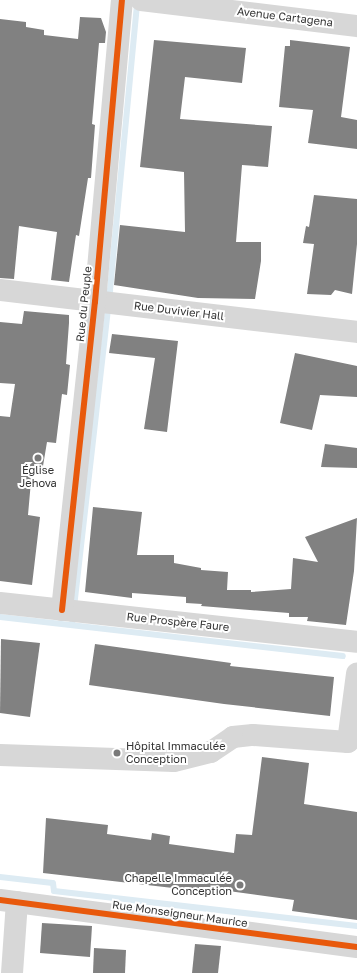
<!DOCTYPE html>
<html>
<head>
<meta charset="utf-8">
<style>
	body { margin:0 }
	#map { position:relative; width:357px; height:973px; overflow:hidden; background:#fff; font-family:"Golos Text",sans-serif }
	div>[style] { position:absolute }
	.stream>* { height:6px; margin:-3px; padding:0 3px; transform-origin:3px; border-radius:3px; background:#ddebf3 }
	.building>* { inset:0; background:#818181 }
	.minor>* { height:22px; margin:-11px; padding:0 11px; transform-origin:11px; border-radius:11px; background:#d7d7d7 }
	.cycleway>* { height:6px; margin:-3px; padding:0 3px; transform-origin:3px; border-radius:3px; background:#e8590c }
	.dots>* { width:11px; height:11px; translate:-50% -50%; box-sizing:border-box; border:2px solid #fff; border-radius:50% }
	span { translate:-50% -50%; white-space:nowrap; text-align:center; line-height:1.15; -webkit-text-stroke:4px #fff; paint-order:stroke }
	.street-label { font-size:11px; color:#333 }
	.poi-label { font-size:11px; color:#333 }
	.left { translate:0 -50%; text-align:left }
	.right { translate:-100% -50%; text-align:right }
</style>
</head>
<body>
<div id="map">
	<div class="stream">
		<i style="left:0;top:617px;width:345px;rotate:6.5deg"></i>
		<i style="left:72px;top:625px;width:337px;rotate:-83.5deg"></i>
		<i style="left:110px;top:290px;width:289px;rotate:-84.6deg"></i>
		<i style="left:0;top:877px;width:53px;rotate:6.5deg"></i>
		<i style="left:53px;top:883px;width:8px;rotate:83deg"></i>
		<i style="left:54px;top:891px;width:305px;rotate:6.6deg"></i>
	</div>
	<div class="building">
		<i style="clip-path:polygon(80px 17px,101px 18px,106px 32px,105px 43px,99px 43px,92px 124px,95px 125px,91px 178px,88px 178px,79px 236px,76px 235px,69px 282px,51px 280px,57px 232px,19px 226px,14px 279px,0 278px,0 19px,26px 22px,26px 27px,44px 30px,44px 35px,78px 39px)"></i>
		<i style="clip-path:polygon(154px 40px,246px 48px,242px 83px,185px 77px,180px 119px,272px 126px,268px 167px,242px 165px,236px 242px,261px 242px,261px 261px,255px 299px,198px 298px,114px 285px,120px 225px,185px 232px,184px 172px,140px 167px)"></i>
		<i style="clip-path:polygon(290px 40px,350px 47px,341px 117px,357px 120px,357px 149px,308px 143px,313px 110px,279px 107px,285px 46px,290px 46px)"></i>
		<i style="clip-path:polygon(314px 195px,357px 199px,357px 244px,352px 294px,335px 290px,331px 295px,307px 294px,314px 244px,303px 243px,306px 226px,309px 227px)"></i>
		<i style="clip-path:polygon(24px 311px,69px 315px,69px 323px,66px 364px,70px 365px,67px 395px,62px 394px,56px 443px,47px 442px,42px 472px,32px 470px,28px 515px,40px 517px,32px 585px,0 581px,0 416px,10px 417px,15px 384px,0 383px,0 322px,22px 324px)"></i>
		<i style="clip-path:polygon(112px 334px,178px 341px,167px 432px,144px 429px,155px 358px,109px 353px)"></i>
		<i style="clip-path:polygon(295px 353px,357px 366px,357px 397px,320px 395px,312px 430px,280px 423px)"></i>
		<i style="clip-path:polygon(325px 444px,357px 448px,357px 468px,321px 467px)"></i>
		<i style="clip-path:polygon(93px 507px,142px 512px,137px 555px,174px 555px,174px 563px,201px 568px,201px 570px,228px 572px,227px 590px,251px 590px,251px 592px,291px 589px,293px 558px,318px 562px,305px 537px,357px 518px,354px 571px,346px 625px,307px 621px,308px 617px,289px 617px,289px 613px,201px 606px,202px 604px,186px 603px,186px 597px,132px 593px,132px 598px,85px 592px)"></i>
		<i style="clip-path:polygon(1px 639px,40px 643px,30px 717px,0 713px)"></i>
		<i style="clip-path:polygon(95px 644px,231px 663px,230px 666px,334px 677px,330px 716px,224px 704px,89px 685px)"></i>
		<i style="clip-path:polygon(262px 757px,309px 763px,304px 804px,357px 812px,357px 920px,292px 911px,294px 900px,199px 887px,199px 891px,43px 873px,46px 818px,108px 825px,107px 834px,151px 840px,152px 833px,170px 836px,169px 844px,234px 853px,236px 834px,252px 835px)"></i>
		<i style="clip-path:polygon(42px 923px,92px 926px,90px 957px,40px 953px)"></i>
		<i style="clip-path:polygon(195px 944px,221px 946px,218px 973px,192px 973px)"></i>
		<i style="clip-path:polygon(94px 948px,126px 950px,125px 973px,93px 973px)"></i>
	</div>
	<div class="minor">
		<i style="left:141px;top:0;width:218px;rotate:6.9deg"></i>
		<i style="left:0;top:290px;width:359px;rotate:6.7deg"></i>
		<i style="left:0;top:603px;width:359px;rotate:6.2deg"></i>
		<i style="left:62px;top:610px;width:310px;rotate:-83.9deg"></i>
		<i style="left:95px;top:302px;width:303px;rotate:-84.9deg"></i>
		<i style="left:0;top:755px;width:174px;rotate:2deg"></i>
		<i style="left:174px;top:761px;width:38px;rotate:-14deg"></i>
		<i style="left:211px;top:752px;width:27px;rotate:-34deg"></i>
		<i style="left:233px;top:737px;width:20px;rotate:-6deg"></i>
		<i style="left:253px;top:735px;width:95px;rotate:4.2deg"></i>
		<i style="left:348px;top:742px;width:69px;rotate:-82.5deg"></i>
		<i style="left:0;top:900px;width:360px;rotate:7.5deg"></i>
		<i style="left:12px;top:973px;width:71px;rotate:-86deg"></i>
	</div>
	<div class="cycleway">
		<i style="left:62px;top:610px;width:310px;rotate:-83.9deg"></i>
		<i style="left:95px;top:302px;width:303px;rotate:-84.9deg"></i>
		<i style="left:0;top:900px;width:360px;rotate:7.5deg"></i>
	</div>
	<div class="dots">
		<i style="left:38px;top:458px;background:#7a7a7a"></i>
		<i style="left:117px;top:753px;background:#7a7a7a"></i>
		<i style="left:240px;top:885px;background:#7a7a7a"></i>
	</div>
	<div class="street-label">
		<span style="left:285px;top:17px;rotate:7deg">Avenue Cartagena</span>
		<span style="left:84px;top:304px;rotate:-84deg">Rue du Peuple</span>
		<span style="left:179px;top:311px;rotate:7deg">Rue Duvivier Hall</span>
		<span style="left:178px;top:622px;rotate:6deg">Rue Prospère Faure</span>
		<span style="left:180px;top:914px;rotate:8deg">Rue Monseigneur Maurice</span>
	</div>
	<div class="poi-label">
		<span style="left:38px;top:477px">Église<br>Jehova</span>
		<span class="left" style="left:126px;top:753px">Hôpital Immaculée<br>Conception</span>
		<span class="right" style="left:232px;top:885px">Chapelle Immaculée<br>Conception</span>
	</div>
</div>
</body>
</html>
